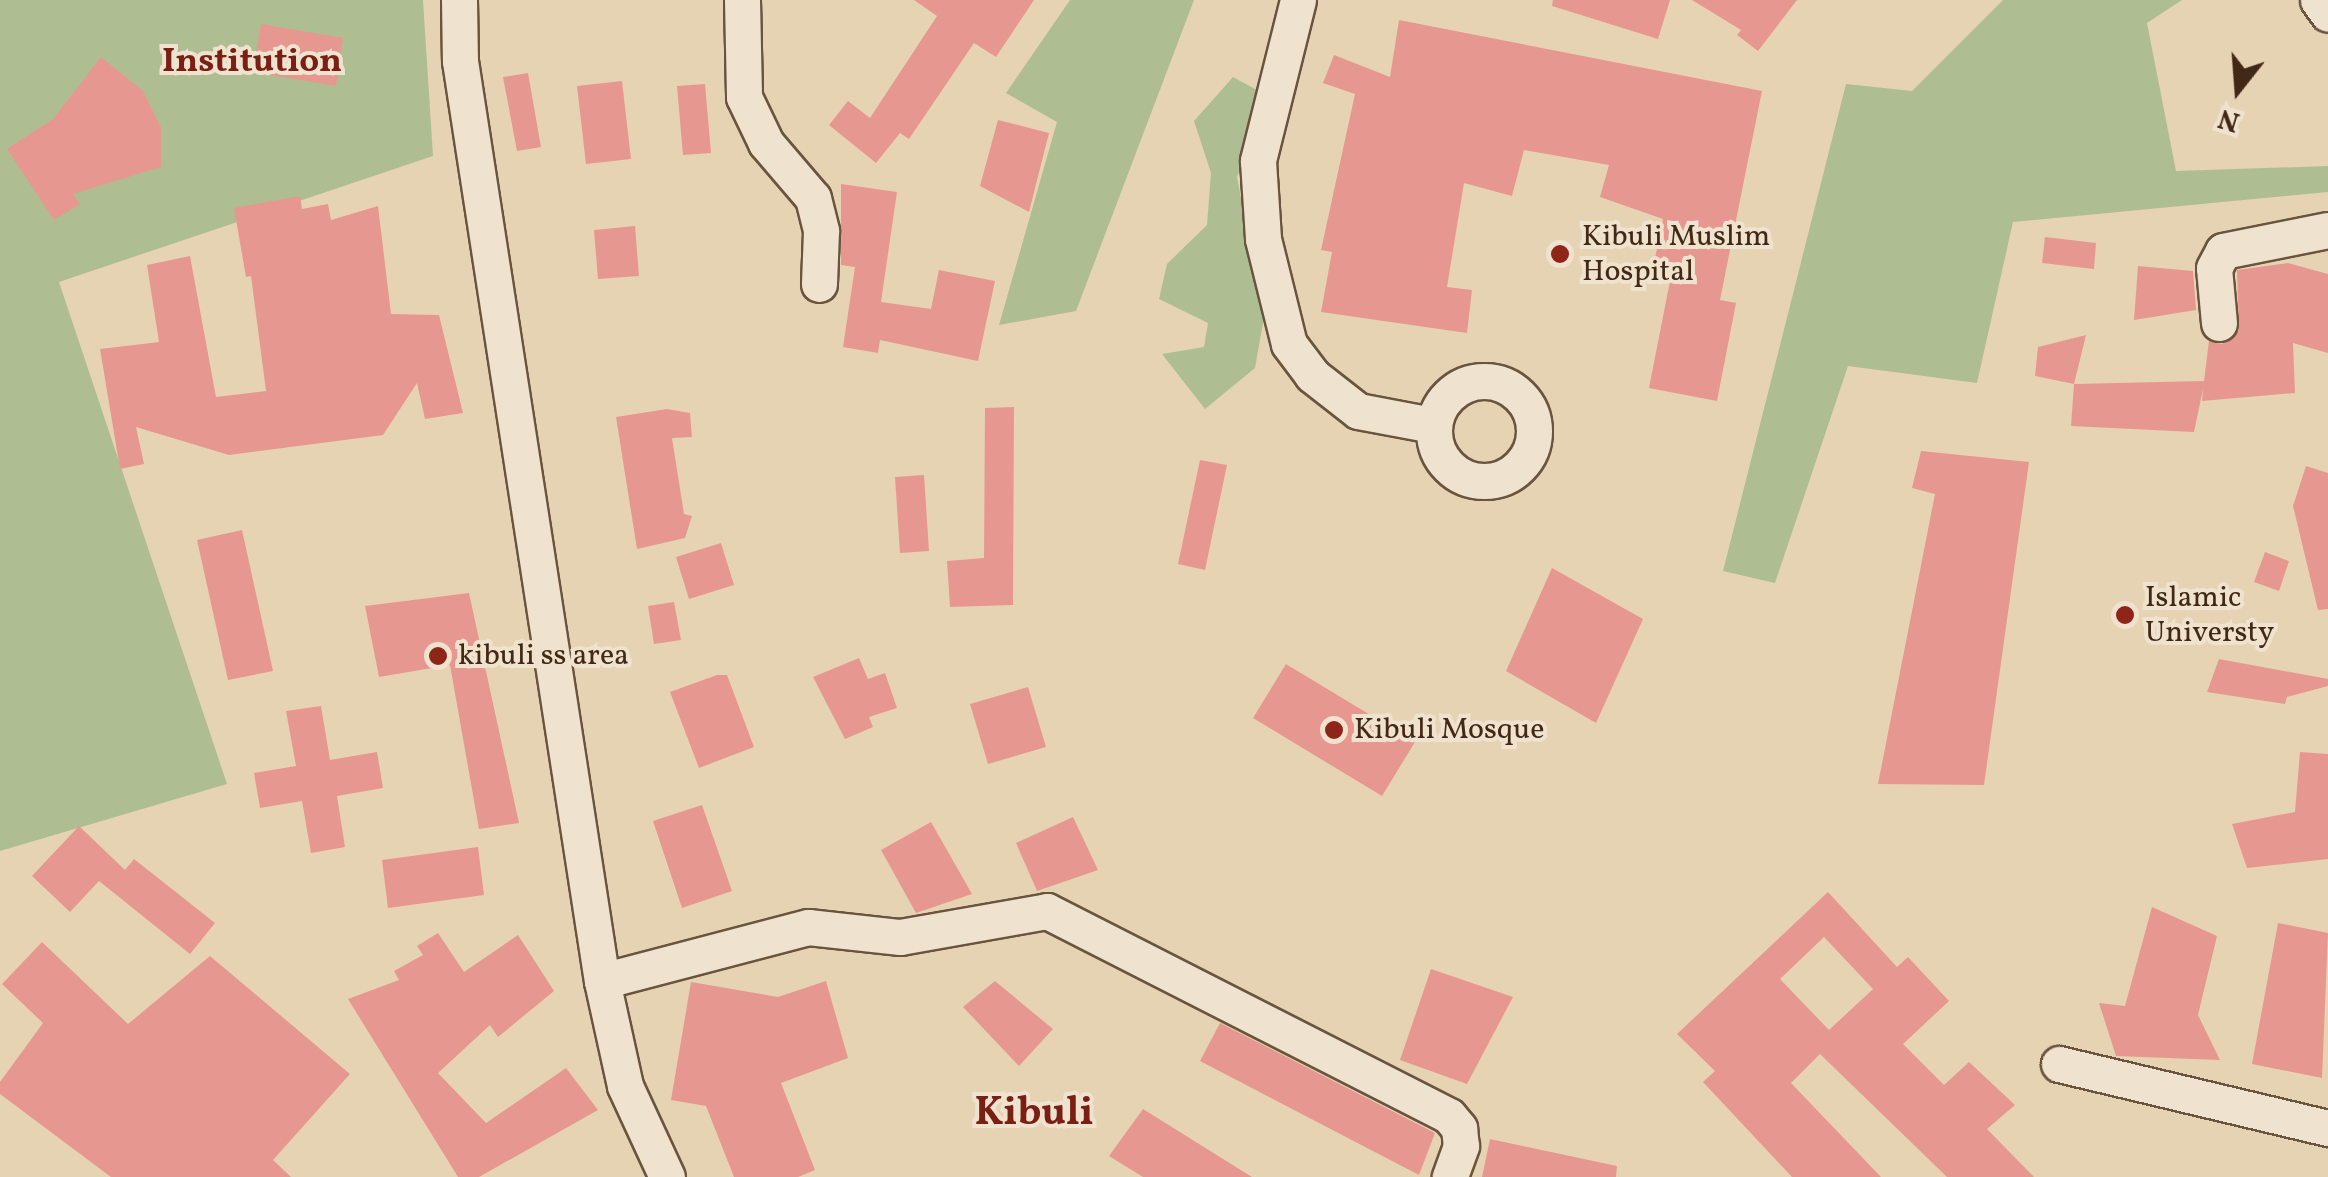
<!DOCTYPE html>
<html>
<head>
<meta charset="utf-8">
<style>
	body { margin:0 }
	#map { position:relative; width:2328px; height:1177px; overflow:hidden; background:#e6d3b4; font-family:Vollkorn,serif }
	div>[style] { position:absolute }
	.green>* { inset:0; background:#aebe92 }
	.building>* { inset:0; background:#e69890 }
	.roads { filter:drop-shadow(2px 0 #6a543e) drop-shadow(-2px 0 #6a543e) drop-shadow(0 2px #6a543e) drop-shadow(0 -2px #6a543e) }
	.minor>* { height:35px; margin:-17.5px; padding:0 17.5px; transform-origin:17.5px; border-radius:17.5px; background:#efe2ce }
	.minor>.ring { margin:-17.5px; padding:0; box-sizing:content-box; background:none; border:35px solid #efe2ce; border-radius:50% }
	.dots>* { width:28px; height:28px; translate:-50% -50%; box-sizing:border-box; border:5px solid #efe2ce; border-radius:50% }
	span { translate:-50% -50%; white-space:nowrap; text-align:center; line-height:1.15; -webkit-text-stroke:8px #efe2ce; paint-order:stroke }
	.poi-label { font-size:30px; color:#412916 }
	.left { translate:0 -50%; text-align:left }
	.quarter-label { font-size:35px; color:#7a1f14; font-weight:700 }
	.district-label { font-size:40px; color:#7a1f14; font-weight:700 }
	.north { position:absolute; left:2188px; top:40px; width:100px; height:100px; -webkit-text-stroke:8px #efe2ce; paint-order:stroke; rotate:197deg; font-size:28px; font-weight:700; line-height:40px; text-align:center; color:#412916 }
	.north::after { content:''; display:block; margin:auto; width:35px; height:45px; background:#412916; clip-path:polygon(50% 0,100% 100%,50% 72%,0 100%) }
</style>
</head>
<body>
<div id="map">
	<div class="green">
		<i style="clip-path:polygon(0 0,423px 0,433px 156px,59px 282px,227px 784px,0 851px)"></i>
		<i style="clip-path:polygon(1070px 0,1194px 0,1076px 311px,999px 325px,1057px 122px,1006px 93px)"></i>
		<i style="clip-path:polygon(2003px 0,2182px 0,2147px 23px,2176px 171px,2328px 166px,2328px 192px,2013px 222px,1977px 383px,1848px 366px,1775px 583px,1723px 571px,1846px 84px,1912px 91px)"></i>
		<i style="clip-path:polygon(1233px 77px,1268px 96px,1237px 177px,1264px 317px,1255px 368px,1205px 409px,1162px 354px,1204px 347px,1208px 323px,1159px 299px,1167px 264px,1207px 225px,1211px 173px,1194px 121px)"></i>
	</div>
	<div class="building">
		<i style="clip-path:polygon(914px 0,1034px 0,996px 57px,974px 43px,909px 139px,900px 133px,876px 163px,829px 125px,848px 101px,870px 118px,937px 16px)"></i>
		<i style="clip-path:polygon(1553px 0,1670px 0,1658px 39px,1552px 6px)"></i>
		<i style="clip-path:polygon(1692px 0,1797px 0,1758px 51px,1737px 35px,1741px 30px)"></i>
		<i style="clip-path:polygon(1399px 20px,1762px 91px,1720px 300px,1736px 303px,1717px 401px,1649px 388px,1670px 281px,1651px 278px,1663px 219px,1600px 197px,1609px 165px,1524px 150px,1512px 196px,1464px 183px,1447px 287px,1472px 290px,1467px 333px,1321px 312px,1332px 252px,1321px 250px,1355px 94px,1323px 83px,1334px 55px,1390px 77px)"></i>
		<i style="clip-path:polygon(261px 24px,343px 38px,336px 86px,253px 72px)"></i>
		<i style="clip-path:polygon(101px 57px,143px 91px,161px 127px,161px 167px,73px 194px,80px 204px,54px 220px,7px 149px,53px 119px)"></i>
		<i style="clip-path:polygon(528px 73px,541px 147px,517px 151px,503px 77px)"></i>
		<i style="clip-path:polygon(622px 81px,631px 159px,586px 164px,577px 86px)"></i>
		<i style="clip-path:polygon(705px 84px,711px 153px,683px 155px,677px 86px)"></i>
		<i style="clip-path:polygon(998px 120px,1049px 133px,1029px 212px,980px 186px)"></i>
		<i style="clip-path:polygon(841px 184px,897px 192px,881px 302px,931px 309px,939px 270px,995px 281px,978px 361px,880px 340px,878px 353px,843px 347px,855px 267px,841px 265px)"></i>
		<i style="clip-path:polygon(300px 196px,302px 209px,328px 204px,331px 220px,378px 206px,391px 314px,439px 315px,463px 413px,425px 419px,417px 383px,383px 435px,229px 455px,136px 427px,144px 464px,120px 469px,100px 349px,159px 342px,147px 265px,190px 256px,216px 397px,266px 391px,251px 276px,246px 277px,234px 208px)"></i>
		<i style="clip-path:polygon(635px 226px,639px 276px,598px 279px,594px 230px)"></i>
		<i style="clip-path:polygon(2045px 237px,2096px 243px,2094px 269px,2042px 263px)"></i>
		<i style="clip-path:polygon(2288px 263px,2328px 274px,2328px 353px,2293px 343px,2295px 393px,2202px 401px,2203px 389px,2194px 432px,2071px 426px,2074px 384px,2204px 381px,2209px 341px,2222px 344px,2239px 331px,2237px 270px)"></i>
		<i style="clip-path:polygon(2138px 266px,2193px 271px,2196px 310px,2134px 320px)"></i>
		<i style="clip-path:polygon(2086px 335px,2074px 384px,2035px 376px,2038px 347px)"></i>
		<i style="clip-path:polygon(1014px 407px,1013px 605px,950px 607px,947px 561px,984px 558px,985px 408px)"></i>
		<i style="clip-path:polygon(667px 409px,690px 413px,692px 437px,672px 438px,684px 514px,692px 516px,685px 538px,637px 549px,616px 417px)"></i>
		<i style="clip-path:polygon(1921px 451px,2029px 462px,1984px 785px,1878px 784px,1935px 494px,1912px 488px)"></i>
		<i style="clip-path:polygon(1200px 460px,1227px 465px,1205px 570px,1178px 564px)"></i>
		<i style="clip-path:polygon(2306px 466px,2328px 473px,2328px 609px,2318px 610px,2293px 506px)"></i>
		<i style="clip-path:polygon(924px 475px,929px 551px,900px 553px,895px 477px)"></i>
		<i style="clip-path:polygon(242px 530px,273px 671px,228px 680px,197px 540px)"></i>
		<i style="clip-path:polygon(721px 543px,734px 585px,689px 599px,676px 557px)"></i>
		<i style="clip-path:polygon(2265px 552px,2289px 561px,2279px 591px,2254px 582px)"></i>
		<i style="clip-path:polygon(1552px 568px,1643px 619px,1596px 723px,1506px 671px)"></i>
		<i style="clip-path:polygon(469px 593px,519px 823px,479px 829px,450px 665px,379px 677px,365px 606px)"></i>
		<i style="clip-path:polygon(674px 602px,681px 640px,654px 644px,648px 606px)"></i>
		<i style="clip-path:polygon(859px 658px,868px 679px,885px 673px,897px 708px,869px 717px,873px 727px,845px 739px,813px 677px)"></i>
		<i style="clip-path:polygon(2219px 659px,2328px 679px,2328px 686px,2287px 697px,2285px 704px,2207px 692px)"></i>
		<i style="clip-path:polygon(1286px 664px,1415px 742px,1382px 796px,1253px 718px)"></i>
		<i style="clip-path:polygon(717px 675px,727px 675px,754px 747px,699px 768px,670px 692px)"></i>
		<i style="clip-path:polygon(1028px 687px,1046px 747px,988px 764px,970px 704px)"></i>
		<i style="clip-path:polygon(321px 706px,330px 760px,377px 752px,383px 788px,337px 796px,345px 847px,311px 853px,302px 801px,260px 808px,254px 773px,296px 766px,286px 711px)"></i>
		<i style="clip-path:polygon(2300px 752px,2328px 754px,2328px 859px,2247px 868px,2232px 824px,2295px 812px)"></i>
		<i style="clip-path:polygon(702px 805px,732px 891px,682px 908px,653px 821px)"></i>
		<i style="clip-path:polygon(1073px 817px,1098px 870px,1037px 891px,1016px 843px)"></i>
		<i style="clip-path:polygon(931px 822px,972px 894px,916px 913px,881px 850px)"></i>
		<i style="clip-path:polygon(79px 826px,125px 870px,134px 859px,215px 923px,190px 954px,99px 881px,70px 912px,32px 876px)"></i>
		<i style="clip-path:polygon(478px 847px,484px 895px,388px 908px,382px 860px)"></i>
		<i style="clip-path:polygon(evenodd,1828px 892px,1897px 967px,1908px 957px,1949px 1001px,1903px 1044px,1944px 1085px,1969px 1062px,2015px 1105px,1987px 1129px,2034px 1177px,1947px 1177px,1820px 1054px,1791px 1083px,1881px 1177px,1792px 1177px,1703px 1082px,1715px 1071px,1677px 1034px,1828px 892px,1824px 937px,1873px 989px,1829px 1030px,1780px 979px,1824px 937px)"></i>
		<i style="clip-path:polygon(2152px 907px,2217px 936px,2198px 1015px,2220px 1060px,2116px 1056px,2099px 1003px,2125px 1006px)"></i>
		<i style="clip-path:polygon(2278px 923px,2328px 933px,2322px 1078px,2252px 1064px)"></i>
		<i style="clip-path:polygon(438px 933px,464px 972px,518px 935px,554px 991px,498px 1037px,490px 1025px,438px 1073px,486px 1123px,566px 1068px,598px 1110px,479px 1177px,458px 1177px,348px 999px,399px 980px,394px 971px,423px 955px,417px 946px)"></i>
		<i style="clip-path:polygon(42px 942px,128px 1024px,210px 956px,350px 1074px,273px 1160px,291px 1177px,111px 1177px,0 1094px,0 1082px,43px 1023px,2px 984px)"></i>
		<i style="clip-path:polygon(1431px 969px,1513px 997px,1467px 1084px,1400px 1060px)"></i>
		<i style="clip-path:polygon(826px 981px,848px 1058px,781px 1083px,815px 1170px,798px 1177px,734px 1177px,706px 1106px,671px 1100px,691px 982px,778px 997px)"></i>
		<i style="clip-path:polygon(995px 981px,1053px 1029px,1019px 1066px,963px 1007px)"></i>
		<i style="clip-path:polygon(1220px 1023px,1435px 1133px,1419px 1175px,1200px 1061px)"></i>
		<i style="clip-path:polygon(1143px 1109px,1252px 1177px,1143px 1177px,1109px 1156px)"></i>
		<i style="clip-path:polygon(1490px 1139px,1617px 1166px,1616px 1177px,1482px 1177px)"></i>
	</div>
	<div class="roads">
		<div class="minor">
			<i style="left:459px;top:0;width:61px;rotate:89.1deg"></i>
			<i style="left:460px;top:61px;width:931px;rotate:81.23deg"></i>
			<i style="left:602px;top:981px;width:107px;rotate:77.6deg"></i>
			<i style="left:625px;top:1086px;width:100px;rotate:65.2deg"></i>
			<i style="left:742px;top:0;width:97px;rotate:88.8deg"></i>
			<i style="left:744px;top:97px;width:51px;rotate:64.4deg"></i>
			<i style="left:766px;top:143px;width:72px;rotate:49.5deg"></i>
			<i style="left:813px;top:198px;width:34px;rotate:76deg"></i>
			<i style="left:821px;top:231px;width:53px;rotate:92.2deg"></i>
			<i style="left:1298px;top:0;width:166px;rotate:104deg"></i>
			<i style="left:1258px;top:161px;width:78px;rotate:86.3deg"></i>
			<i style="left:1263px;top:239px;width:108px;rotate:76.1deg"></i>
			<i style="left:1289px;top:344px;width:39px;rotate:53deg"></i>
			<i style="left:1312px;top:375px;width:58px;rotate:38deg"></i>
			<i style="left:1358px;top:411px;width:75px;rotate:10.7deg"></i>
			<i style="left:2318px;top:0;width:17px;rotate:54deg"></i>
			<i style="left:2219px;top:323px;width:55px;rotate:-95.2deg"></i>
			<i style="left:2214px;top:268px;width:19px;rotate:-62deg"></i>
			<i style="left:2223px;top:251px;width:107px;rotate:-11.3deg"></i>
			<i class="ring" style="left:1434px;top:381px;width:65px;height:65px"></i>
			<i style="left:602px;top:981px;width:213px;rotate:-14.7deg"></i>
			<i style="left:808px;top:927px;width:93px;rotate:6.2deg"></i>
			<i style="left:900px;top:937px;width:149px;rotate:-10deg"></i>
			<i style="left:1047px;top:911px;width:451px;rotate:27deg"></i>
			<i style="left:1449px;top:1116px;width:16px;rotate:50deg"></i>
			<i style="left:1459px;top:1128px;width:18px;rotate:84deg"></i>
			<i style="left:1461px;top:1146px;width:33px;rotate:110deg"></i>
			<i style="left:2059px;top:1064px;width:277px;rotate:13.4deg"></i>
		</div>
	</div>
	<div class="dots">
		<i style="left:1560px;top:254px;background:#8f2418"></i>
		<i style="left:2125px;top:615px;background:#8f2418"></i>
		<i style="left:438px;top:656px;background:#8f2418"></i>
		<i style="left:1334px;top:730px;background:#8f2418"></i>
	</div>
	<div class="poi-label">
		<span class="left" style="left:1582px;top:254px">Kibuli Muslim<br>Hospital</span>
		<span class="left" style="left:2145px;top:615px">Islamic<br>Universty</span>
		<span class="left" style="left:458px;top:656px">kibuli ss area</span>
		<span class="left" style="left:1354px;top:730px">Kibuli Mosque</span>
	</div>
	<div class="quarter-label">
		<span style="left:252px;top:62px">Institution</span>
	</div>
	<div class="district-label">
		<span style="left:1034px;top:1114px">Kibuli</span>
	</div>
	<div class="north">N</div>
</div>
</body>
</html>
